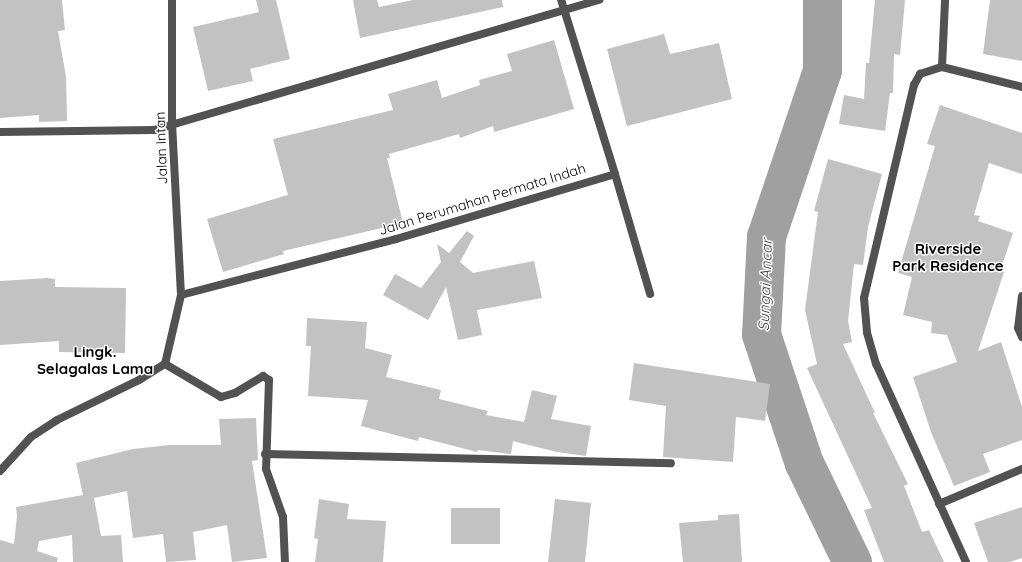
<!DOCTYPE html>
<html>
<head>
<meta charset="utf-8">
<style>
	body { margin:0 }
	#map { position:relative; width:1022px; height:562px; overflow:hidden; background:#fff; font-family:Quicksand,sans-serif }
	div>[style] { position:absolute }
	.river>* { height:39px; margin:-19.5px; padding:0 19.5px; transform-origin:19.5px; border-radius:19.5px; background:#a0a0a0 }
	.building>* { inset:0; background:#c2c2c2 }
	.minor>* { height:8px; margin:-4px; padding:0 4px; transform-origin:4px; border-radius:4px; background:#525252 }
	span { translate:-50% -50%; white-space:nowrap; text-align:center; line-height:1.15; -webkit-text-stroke:3px #fff; paint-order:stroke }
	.street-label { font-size:14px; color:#000 }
	.neighbourhood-label { font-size:15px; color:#000; font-weight:700 }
	.water-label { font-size:15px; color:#414141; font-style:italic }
</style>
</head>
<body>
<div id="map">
	<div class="river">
		<i style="left:822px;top:0;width:70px;rotate:90deg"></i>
		<i style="left:822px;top:70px;width:175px;rotate:108.6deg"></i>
		<i style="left:766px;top:236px;width:98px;rotate:92.9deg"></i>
		<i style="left:761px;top:334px;width:136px;rotate:71.6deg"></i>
		<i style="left:804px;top:463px;width:110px;rotate:64.1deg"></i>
	</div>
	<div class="building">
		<i style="clip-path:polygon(0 0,62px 0,65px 30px,58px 31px,66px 77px,67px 121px,39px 122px,39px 115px,0 118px)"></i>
		<i style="clip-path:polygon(256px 0,276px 0,290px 59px,250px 69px,253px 81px,208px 91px,193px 27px,259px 12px)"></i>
		<i style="clip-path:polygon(353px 0,377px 0,379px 7px,413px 0,502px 0,503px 7px,360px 38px)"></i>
		<i style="clip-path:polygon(875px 0,905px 0,900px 55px,894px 54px,893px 93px,890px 93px,885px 131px,839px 124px,844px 95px,864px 99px,866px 63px,869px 63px)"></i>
		<i style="clip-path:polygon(990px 0,1022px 0,1022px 61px,983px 54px)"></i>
		<i style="clip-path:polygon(664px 34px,670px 54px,719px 43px,732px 99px,627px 126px,607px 49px)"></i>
		<i style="clip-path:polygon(554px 40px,574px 109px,494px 132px,493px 126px,460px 138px,459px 134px,389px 154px,390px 158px,387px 158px,403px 223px,283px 251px,284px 254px,223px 272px,207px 219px,288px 195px,273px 139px,393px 110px,388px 94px,437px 80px,442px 98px,480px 85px,479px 80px,512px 71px,507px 54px)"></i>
		<i style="clip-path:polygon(940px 105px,1022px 133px,1022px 174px,989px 163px,974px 215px,980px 216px,978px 221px,1013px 233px,1000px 271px,1004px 272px,978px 351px,1001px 342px,1022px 407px,1022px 440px,983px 454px,990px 472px,954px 486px,931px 432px,913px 377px,957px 362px,947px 335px,931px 333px,932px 322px,903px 315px,912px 277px,898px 273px,935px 146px,927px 144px)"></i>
		<i style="clip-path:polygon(828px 159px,882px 174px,868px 227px,863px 265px,854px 264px,848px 321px,852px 342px,843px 344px,875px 413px,873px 413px,908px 484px,904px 486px,922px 532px,929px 530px,944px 562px,884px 562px,864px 510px,872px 508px,807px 368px,817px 364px,805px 310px,818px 212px,814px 211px)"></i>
		<i style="clip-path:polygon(467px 231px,474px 236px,460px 262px,473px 273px,534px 261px,542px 298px,477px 310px,482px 335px,458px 340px,446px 287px,428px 320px,383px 295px,395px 274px,421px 288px,441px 262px,437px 244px,449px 253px)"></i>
		<i style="clip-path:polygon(48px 278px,55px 279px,55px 287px,126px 288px,125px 353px,59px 352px,59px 341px,0 345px,0 281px)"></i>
		<i style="clip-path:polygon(307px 318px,367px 322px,365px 348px,392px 355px,386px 377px,441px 390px,439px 399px,488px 411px,486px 415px,524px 422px,532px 390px,557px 396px,551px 419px,591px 426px,586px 456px,557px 452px,513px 441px,511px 454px,478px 450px,477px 452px,419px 437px,418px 441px,361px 426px,368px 400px,308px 396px,311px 346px,306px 346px)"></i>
		<i style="clip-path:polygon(634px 363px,770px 384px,765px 421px,736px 417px,733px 462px,663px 457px,666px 406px,629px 400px)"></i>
		<i style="clip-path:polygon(256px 418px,258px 460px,252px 461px,267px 558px,232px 562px,227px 525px,193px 532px,196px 560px,166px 562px,163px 534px,133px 538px,127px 491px,94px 498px,101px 536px,121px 535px,123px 562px,73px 562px,72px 535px,39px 541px,37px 551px,58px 558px,57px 562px,0 562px,0 540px,14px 544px,17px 516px,16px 507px,83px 495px,76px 463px,133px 449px,170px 445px,221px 445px,219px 419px)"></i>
		<i style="clip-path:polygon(319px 499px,349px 504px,347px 519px,386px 521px,383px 562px,315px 562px,318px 539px,314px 538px)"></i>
		<i style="clip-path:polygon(555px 499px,591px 503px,585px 562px,548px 562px)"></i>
		<i style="clip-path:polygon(1022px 507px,1022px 558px,1010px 562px,988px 562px,974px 523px)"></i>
		<i style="clip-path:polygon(451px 508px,500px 508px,500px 544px,451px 544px)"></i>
		<i style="clip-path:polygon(739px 514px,742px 562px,683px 562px,679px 523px,718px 520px,718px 515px)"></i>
	</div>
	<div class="minor">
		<i style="left:942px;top:67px;width:67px;rotate:-87.4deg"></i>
		<i style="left:0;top:132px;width:154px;rotate:-0.7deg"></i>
		<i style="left:154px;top:130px;width:464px;rotate:-16.3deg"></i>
		<i style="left:615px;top:174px;width:125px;rotate:73.7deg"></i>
		<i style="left:181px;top:295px;width:222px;rotate:-14.6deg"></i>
		<i style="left:396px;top:239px;width:228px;rotate:-16.5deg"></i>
		<i style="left:615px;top:174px;width:182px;rotate:-107.2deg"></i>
		<i style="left:1022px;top:296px;width:32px;rotate:97deg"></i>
		<i style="left:1018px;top:328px;width:10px;rotate:66deg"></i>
		<i style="left:165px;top:364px;width:65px;rotate:30.5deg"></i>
		<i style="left:221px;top:397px;width:15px;rotate:-16deg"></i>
		<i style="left:235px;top:393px;width:33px;rotate:-31deg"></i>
		<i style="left:263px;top:376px;width:7px;rotate:34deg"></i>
		<i style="left:269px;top:380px;width:89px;rotate:91.9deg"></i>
		<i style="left:266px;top:469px;width:51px;rotate:70.5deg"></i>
		<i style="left:283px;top:517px;width:45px;rotate:87.5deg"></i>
		<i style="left:265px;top:454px;width:406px;rotate:1.3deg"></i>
		<i style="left:0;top:471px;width:46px;rotate:-47.6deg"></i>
		<i style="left:31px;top:437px;width:31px;rotate:-33deg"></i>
		<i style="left:57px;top:420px;width:91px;rotate:-26deg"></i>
		<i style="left:139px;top:380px;width:31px;rotate:-32deg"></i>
		<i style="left:165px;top:364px;width:71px;rotate:-76.9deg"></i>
		<i style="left:181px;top:295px;width:170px;rotate:-93deg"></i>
		<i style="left:172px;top:125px;width:125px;rotate:-90deg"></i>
		<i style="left:939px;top:504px;width:90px;rotate:-22.9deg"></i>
		<i style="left:966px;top:562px;width:217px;rotate:-114.4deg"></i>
		<i style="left:876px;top:364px;width:33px;rotate:-106deg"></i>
		<i style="left:867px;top:332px;width:34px;rotate:-95deg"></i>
		<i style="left:864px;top:298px;width:219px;rotate:-76.8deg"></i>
		<i style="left:914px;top:85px;width:13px;rotate:-61deg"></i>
		<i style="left:920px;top:74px;width:23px;rotate:-18deg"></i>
		<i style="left:942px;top:67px;width:82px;rotate:14deg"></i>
	</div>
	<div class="street-label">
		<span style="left:161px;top:148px;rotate:-92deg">Jalan Intan</span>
		<span style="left:482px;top:199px;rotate:-17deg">Jalan Perumahan Permata Indah</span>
	</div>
	<div class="neighbourhood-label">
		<span style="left:948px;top:257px">Riverside<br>Park Residence</span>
		<span style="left:95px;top:360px">Lingk.<br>Selagalas Lama</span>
	</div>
	<div class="water-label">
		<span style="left:765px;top:285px;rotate:-88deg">Sungai Ancar</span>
	</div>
</div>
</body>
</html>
